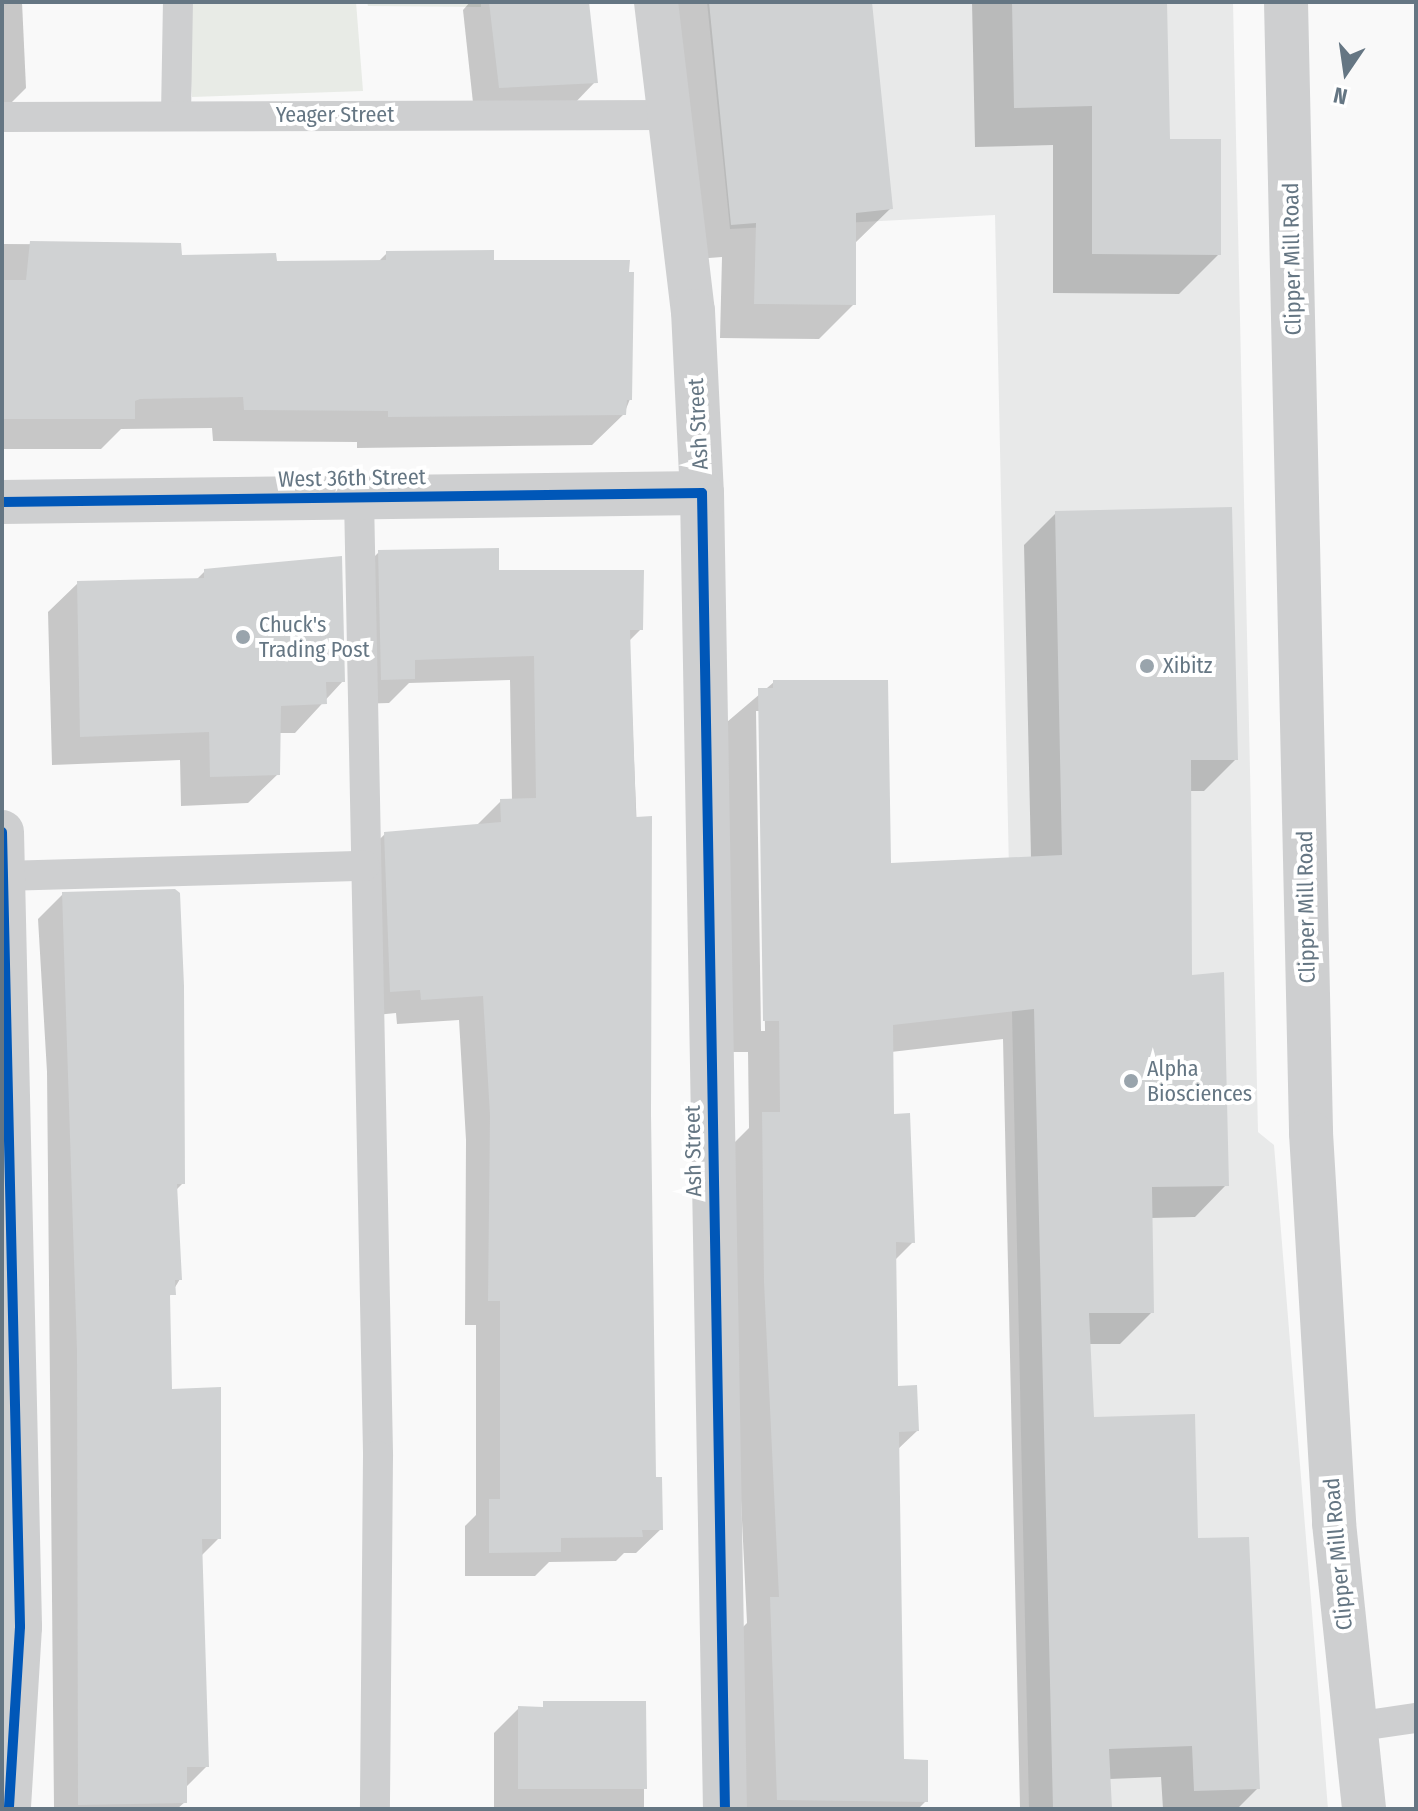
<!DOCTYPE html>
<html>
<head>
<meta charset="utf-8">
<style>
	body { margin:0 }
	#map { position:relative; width:1418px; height:1811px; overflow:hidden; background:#f9f9f9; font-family:"Fira Sans Condensed",sans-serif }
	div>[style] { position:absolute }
	.built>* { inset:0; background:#e8e9e9 }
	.green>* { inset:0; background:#e8ebe6 }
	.shadow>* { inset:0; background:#0003 }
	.building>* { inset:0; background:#d0d2d3 }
	.service>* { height:30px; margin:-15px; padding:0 15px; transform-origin:15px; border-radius:15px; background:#cecfd0 }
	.minor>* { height:44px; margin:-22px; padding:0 22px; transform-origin:22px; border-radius:22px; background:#cecfd0 }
	.tertiary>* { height:44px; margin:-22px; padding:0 22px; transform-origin:22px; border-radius:22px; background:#cecfd0 }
	.cycleway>* { height:10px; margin:-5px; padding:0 5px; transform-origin:5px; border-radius:5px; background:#0057b8 }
	.dots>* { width:22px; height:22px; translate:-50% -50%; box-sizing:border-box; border:4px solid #fff; border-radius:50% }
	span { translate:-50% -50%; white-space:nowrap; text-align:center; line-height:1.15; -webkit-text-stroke:8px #fff; paint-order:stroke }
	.street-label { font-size:22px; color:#657683 }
	.poi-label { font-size:22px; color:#657683 }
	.left { translate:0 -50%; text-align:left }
	.frame { position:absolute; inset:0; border:4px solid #657683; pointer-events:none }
	.north { position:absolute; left:1306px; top:32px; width:80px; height:80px; -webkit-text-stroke:6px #fff; paint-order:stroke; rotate:193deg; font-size:22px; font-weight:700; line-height:32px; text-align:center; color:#657683 }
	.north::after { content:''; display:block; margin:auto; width:28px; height:36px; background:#657683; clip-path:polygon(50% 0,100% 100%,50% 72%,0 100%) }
</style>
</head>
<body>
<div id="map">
	<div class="built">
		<i style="clip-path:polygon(707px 2px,1233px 2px,1258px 1132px,1274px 1145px,1328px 1809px,1029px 1809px,995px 215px,730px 229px)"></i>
	</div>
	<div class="green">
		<i style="clip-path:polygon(186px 2px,356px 2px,363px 91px,192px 97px)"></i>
		<i style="clip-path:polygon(367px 2px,481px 2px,481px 7px,368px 6px)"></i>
	</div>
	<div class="shadow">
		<i style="clip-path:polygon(2px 2px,22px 2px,26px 88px,2px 112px)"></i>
		<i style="clip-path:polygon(470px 2px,587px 2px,595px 82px,571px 107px,474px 112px,463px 10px)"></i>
		<i style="clip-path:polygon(671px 2px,870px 2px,891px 208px,854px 244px,854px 304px,819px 339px,720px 338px,722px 257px,696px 259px)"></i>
		<i style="clip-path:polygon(972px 2px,1165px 2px,1168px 141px,1219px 254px,1179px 294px,1053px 293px,1053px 145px,975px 147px)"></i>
		<i style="clip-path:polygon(2px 244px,179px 245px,180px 257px,275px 263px,378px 262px,387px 253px,492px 262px,630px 399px,624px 414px,592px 445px,357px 448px,357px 442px,213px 441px,212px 428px,121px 429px,101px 449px,2px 449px)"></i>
		<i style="clip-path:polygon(evenodd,1056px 513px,1236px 759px,1204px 791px,1189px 791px,1190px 977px,1226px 1185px,1195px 1217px,1150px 1218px,1152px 1312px,1120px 1344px,1088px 1344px,1092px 1419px,1196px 1540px,1258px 1788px,1237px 1809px,1163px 1809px,1161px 1777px,1109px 1779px,1110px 1809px,1020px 1809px,1003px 1039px,891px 1052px,892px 1116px,913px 1242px,894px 1261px,896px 1388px,917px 1431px,897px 1450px,902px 1761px,926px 1801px,918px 1809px,742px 1809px,739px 1631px,747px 1623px,732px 1315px,731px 1146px,749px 1128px,748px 1052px,731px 1052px,727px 722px,774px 682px,889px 865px,1031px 858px,1024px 545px,1056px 513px,756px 711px,760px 711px,765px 1031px,761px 1031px,756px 711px)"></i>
		<i style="clip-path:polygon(379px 552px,497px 572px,641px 629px,629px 641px,649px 1114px,655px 1479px,661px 1529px,636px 1553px,624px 1553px,616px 1561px,549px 1562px,535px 1576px,465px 1576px,465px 1526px,476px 1515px,476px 1325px,465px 1325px,466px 1140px,459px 1020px,397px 1024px,396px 1013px,366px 1016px,360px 858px,385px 834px,476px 826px,501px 801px,512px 801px,510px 680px,409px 683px,389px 703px,357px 704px,354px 577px)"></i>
		<i style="clip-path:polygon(205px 571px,343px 681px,295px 733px,279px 733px,278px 774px,248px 803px,181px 806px,180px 760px,52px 765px,48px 612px,78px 583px,196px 580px)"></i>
		<i style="clip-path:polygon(63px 894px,183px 1183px,176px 1190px,180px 1279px,168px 1299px,170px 1391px,219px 1538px,201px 1556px,207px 1766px,185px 1788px,185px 1802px,177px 1809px,54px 1809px,47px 1072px,38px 919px)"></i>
		<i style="clip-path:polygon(644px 1703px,644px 1809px,494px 1809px,494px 1733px,519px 1708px)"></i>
	</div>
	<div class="building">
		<i style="clip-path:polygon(489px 2px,589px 2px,598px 83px,499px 88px)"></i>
		<i style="clip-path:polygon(709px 2px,872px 2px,893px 209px,856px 213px,856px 305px,754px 304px,756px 223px,731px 225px)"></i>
		<i style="clip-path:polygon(1012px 2px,1167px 2px,1170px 139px,1221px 139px,1221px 255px,1092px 254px,1092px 106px,1014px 108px)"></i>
		<i style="clip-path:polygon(30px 241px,181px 243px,182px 255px,276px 253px,277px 261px,386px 260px,386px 251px,494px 250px,494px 260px,630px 260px,629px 272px,634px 272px,632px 400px,627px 400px,626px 415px,388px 417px,388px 411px,244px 410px,243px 397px,140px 399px,135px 401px,135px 419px,2px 419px,2px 280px,26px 280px)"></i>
		<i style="clip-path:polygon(1232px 507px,1238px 760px,1191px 760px,1192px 975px,1224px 972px,1229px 1186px,1152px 1187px,1154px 1313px,1089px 1313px,1094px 1417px,1195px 1414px,1198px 1538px,1249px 1537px,1260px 1789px,1194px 1791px,1192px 1746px,1109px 1749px,1112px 1809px,1053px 1809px,1034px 1009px,893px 1025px,894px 1114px,910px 1113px,915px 1243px,896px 1242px,898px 1386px,917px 1385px,919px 1431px,899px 1432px,904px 1759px,928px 1760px,928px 1802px,777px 1800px,770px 1597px,779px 1597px,764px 1282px,762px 1112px,780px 1112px,779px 1021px,763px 1021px,758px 688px,773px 688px,773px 680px,888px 680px,891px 863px,1062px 855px,1055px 511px)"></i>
		<i style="clip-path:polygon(499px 548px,499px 570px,644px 570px,643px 630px,630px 630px,636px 817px,652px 816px,651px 1114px,656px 1477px,662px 1477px,663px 1530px,642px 1530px,643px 1537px,561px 1538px,561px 1552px,489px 1553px,489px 1499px,500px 1499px,500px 1301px,488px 1301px,490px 1115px,483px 996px,421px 1000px,420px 990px,390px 992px,384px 832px,501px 822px,500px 799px,536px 798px,534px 656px,415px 660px,415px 679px,381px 680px,378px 550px)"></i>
		<i style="clip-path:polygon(342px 556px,345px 682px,326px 682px,327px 704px,281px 706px,280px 775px,210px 777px,209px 732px,80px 737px,77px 581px,204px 578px,204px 569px)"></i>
		<i style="clip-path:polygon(175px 889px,180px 893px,184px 986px,185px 1184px,177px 1184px,182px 1280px,175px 1280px,176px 1295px,170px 1295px,172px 1389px,221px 1387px,221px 1539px,202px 1539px,209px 1767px,187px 1767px,187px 1803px,78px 1805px,77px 1351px,62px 892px)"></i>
		<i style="clip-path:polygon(543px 1701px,646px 1701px,647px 1789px,518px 1789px,518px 1706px,543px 1707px)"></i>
	</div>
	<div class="service">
		<i style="left:176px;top:115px;width:113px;rotate:-89deg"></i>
		<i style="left:2px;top:117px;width:665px;rotate:-0.17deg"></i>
		<i style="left:359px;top:498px;width:958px;rotate:88.86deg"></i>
		<i style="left:378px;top:1456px;width:353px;rotate:90.5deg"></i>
		<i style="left:2px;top:876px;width:363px;rotate:-1.6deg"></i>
		<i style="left:1354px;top:1727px;width:63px;rotate:-8.3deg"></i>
	</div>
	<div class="minor">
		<i style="left:656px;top:2px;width:311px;rotate:83.2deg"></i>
		<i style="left:693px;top:311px;width:182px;rotate:87.2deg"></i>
		<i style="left:702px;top:493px;width:1316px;rotate:89deg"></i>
		<i style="left:2px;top:502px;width:700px;rotate:-0.74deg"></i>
		<i style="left:2px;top:832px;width:795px;rotate:88.7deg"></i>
		<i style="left:20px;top:1627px;width:182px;rotate:93.5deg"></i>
	</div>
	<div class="tertiary">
		<i style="left:1286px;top:2px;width:1131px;rotate:88.73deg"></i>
		<i style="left:1311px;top:1133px;width:391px;rotate:86.6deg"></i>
		<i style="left:1334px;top:1523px;width:288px;rotate:84deg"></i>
	</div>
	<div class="cycleway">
		<i style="left:2px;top:502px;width:700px;rotate:-0.74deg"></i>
		<i style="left:702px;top:493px;width:1316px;rotate:89deg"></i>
		<i style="left:2px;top:832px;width:795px;rotate:88.7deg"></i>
		<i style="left:20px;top:1627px;width:182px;rotate:93.5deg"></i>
	</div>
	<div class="dots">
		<i style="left:243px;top:637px;background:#99a4ac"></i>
		<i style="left:1147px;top:666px;background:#99a4ac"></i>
		<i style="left:1131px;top:1081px;background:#99a4ac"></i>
	</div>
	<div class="street-label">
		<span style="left:335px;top:115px">Yeager Street</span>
		<span style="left:1292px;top:259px;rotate:-91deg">Clipper Mill Road</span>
		<span style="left:698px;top:424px;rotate:-93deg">Ash Street</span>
		<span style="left:352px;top:478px;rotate:-1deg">West 36th Street</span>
		<span style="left:1306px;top:907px;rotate:-91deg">Clipper Mill Road</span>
		<span style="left:693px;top:1151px;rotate:-91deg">Ash Street</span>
		<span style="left:1338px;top:1554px;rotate:-95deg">Clipper Mill Road</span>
	</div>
	<div class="poi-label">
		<span class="left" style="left:259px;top:637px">Chuck's<br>Trading Post</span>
		<span class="left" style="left:1163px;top:666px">Xibitz</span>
		<span class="left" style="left:1147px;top:1081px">Alpha<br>Biosciences</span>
	</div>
	<div class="frame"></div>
	<div class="north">N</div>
</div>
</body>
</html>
